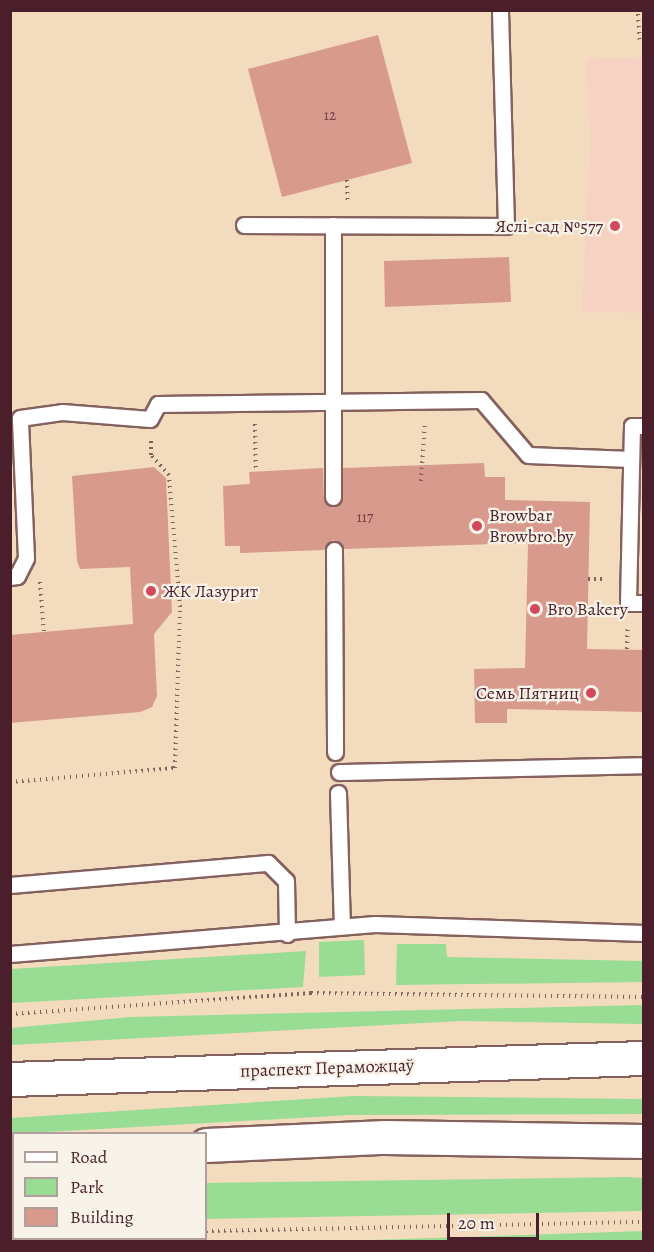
<!DOCTYPE html>
<html>
<head>
<meta charset="utf-8">
<style>
	body { margin:0 }
	#map { position:relative; width:654px; height:1252px; overflow:hidden; background:#f3dcbe; font-family:Alegreya,serif }
	div>[style] { position:absolute }
	.built>* { inset:0; background:#f6d2c3 }
	.green>* { inset:0; background:#99dc94 }
	.building>* { inset:0; background:#d89a8d }
	.path>* { height:4px; margin-top:-2px; transform-origin:0; background:repeating-linear-gradient(90deg,#85615e 0 1.5px,transparent 0 6px) }
	.roads { filter:drop-shadow(2px 0 #85615e) drop-shadow(-2px 0 #85615e) drop-shadow(0 2px #85615e) drop-shadow(0 -2px #85615e) }
	.lane>* { height:15px; margin:-7.5px; padding:0 7.5px; transform-origin:7.5px; border-radius:7.5px; background:#fff }
	.primary>* { height:33px; margin:-16.5px; padding:0 16.5px; transform-origin:16.5px; border-radius:16.5px; background:#fff }
	.dots>* { width:16px; height:16px; translate:-50% -50%; box-sizing:border-box; border:3px solid #f7f3e8; border-radius:50% }
	span { translate:-50% -50%; white-space:nowrap; text-align:center; line-height:1.15; -webkit-text-stroke:4.5px #f7f3e8; paint-order:stroke }
	.number-label { font-size:15px; color:#6e3e44 }
	.number-label span { -webkit-text-stroke-width:0 }
	.poi-label { font-size:18px; color:#4a1f2b }
	.right { translate:-100% -50%; text-align:right }
	.left { translate:0 -50%; text-align:left }
	.street-label { font-size:18px; color:#4a1f2b }
	.frame { position:absolute; inset:0; border:12px solid #4a1f2b; pointer-events:none }
	.legend { position:absolute; left:12px; top:1132px; width:195px; height:108px; box-sizing:border-box; background:#f7f3e8; border:2px solid #b29e9c; margin:0; padding:8px 10px; list-style:none; font-size:18px; color:#4a1f2b }
	.legend li { display:flex; align-items:center; gap:12px; height:30px }
	.legend b { width:30px; border:2px solid #b29e9c }
	.scale { position:absolute; left:447px; top:1213px; width:92px; height:27px; box-sizing:border-box; border:3px solid #4a1f2b; border-top:0; padding-left:8px; font-size:18px; line-height:21px; white-space:nowrap; color:#4a1f2b; -webkit-text-stroke:4px #f7f3e8; paint-order:stroke }
</style>
</head>
<body>
<div id="map">
	<div class="built">
		<i style="clip-path:polygon(643px 57px,643px 313px,582px 312px,590px 140px,586px 59px)"></i>
	</div>
	<div class="green">
		<i style="clip-path:polygon(364px 940px,365px 975px,319px 977px,319px 942px)"></i>
		<i style="clip-path:polygon(397px 944px,446px 944px,447px 957px,643px 961px,643px 982px,396px 985px)"></i>
		<i style="clip-path:polygon(306px 951px,303px 987px,11px 1003px,11px 969px)"></i>
		<i style="clip-path:polygon(643px 1005px,643px 1024px,461px 1021px,11px 1045px,11px 1028px,130px 1017px)"></i>
		<i style="clip-path:polygon(353px 1096px,643px 1099px,643px 1114px,350px 1115px,11px 1134px,11px 1118px)"></i>
		<i style="clip-path:polygon(626px 1177px,643px 1178px,643px 1211px,206px 1219px,206px 1183px)"></i>
		<i style="clip-path:polygon(643px 1231px,643px 1242px,341px 1241px)"></i>
	</div>
	<div class="building">
		<i style="clip-path:polygon(378px 35px,412px 163px,282px 197px,248px 69px)"></i>
		<i style="clip-path:polygon(509px 257px,511px 302px,385px 307px,384px 261px)"></i>
		<i style="clip-path:polygon(484px 463px,485px 477px,505px 477px,505px 500px,590px 502px,587px 649px,644px 650px,644px 712px,507px 709px,507px 723px,475px 723px,474px 669px,525px 668px,528px 543px,344px 549px,333px 540px,324px 550px,240px 553px,240px 546px,225px 546px,223px 486px,250px 484px,249px 472px,323px 468px,324px 501px,334px 507px,343px 498px,343px 468px)"></i>
		<i style="clip-path:polygon(154px 467px,166px 478px,172px 612px,154px 634px,157px 696px,152px 707px,140px 712px,10px 723px,10px 635px,133px 624px,130px 567px,80px 569px,77px 561px,72px 476px)"></i>
	</div>
	<div class="path">
		<i style="left:638px;top:14px;width:27px;rotate:86deg"></i>
		<i style="left:347px;top:180px;width:24px;rotate:88deg"></i>
		<i style="left:255px;top:424px;width:47px;rotate:88.8deg"></i>
		<i style="left:421px;top:481px;width:59px;rotate:-86.1deg"></i>
		<i style="left:588px;top:579px;width:18px"></i>
		<i style="left:40px;top:582px;width:50px;rotate:85.4deg"></i>
		<i style="left:627px;top:649px;width:23px;rotate:-88deg"></i>
		<i style="left:10px;top:782px;width:166px;rotate:-4.8deg"></i>
		<i style="left:175px;top:768px;width:161px;rotate:-88.2deg"></i>
		<i style="left:180px;top:607px;width:132px;rotate:-94.8deg"></i>
		<i style="left:169px;top:475px;width:27px;rotate:-132deg"></i>
		<i style="left:151px;top:455px;width:15px;rotate:-90deg"></i>
		<i style="left:10px;top:1014px;width:302px;rotate:-4deg"></i>
		<i style="left:311px;top:993px;width:333px;rotate:0.7deg"></i>
		<i style="left:206px;top:1231px;width:438px;rotate:-1.2deg"></i>
		<i style="left:59px;top:1242px;width:36px;rotate:-6deg"></i>
		<i style="left:112px;top:1242px;width:6px;rotate:-45deg"></i>
	</div>
	<div class="roads">
		<div class="lane">
			<i style="left:244px;top:225px;width:262px;rotate:0.2deg"></i>
			<i style="left:506px;top:226px;width:216px;rotate:-91.6deg"></i>
			<i style="left:333px;top:225px;width:272px;rotate:90deg"></i>
			<i style="left:644px;top:426px;width:12px;rotate:180deg"></i>
			<i style="left:632px;top:426px;width:177px;rotate:91.3deg"></i>
			<i style="left:628px;top:603px;width:16px"></i>
			<i style="left:334px;top:550px;width:202px;rotate:89.7deg"></i>
			<i style="left:10px;top:577px;width:7px;rotate:-8deg"></i>
			<i style="left:17px;top:576px;width:20px;rotate:-63deg"></i>
			<i style="left:26px;top:558px;width:140px;rotate:-92.5deg"></i>
			<i style="left:20px;top:418px;width:42px;rotate:-8.1deg"></i>
			<i style="left:62px;top:412px;width:88px;rotate:4.5deg"></i>
			<i style="left:150px;top:419px;width:17px;rotate:-62deg"></i>
			<i style="left:158px;top:404px;width:323px;rotate:-0.7deg"></i>
			<i style="left:481px;top:400px;width:72px;rotate:49.5deg"></i>
			<i style="left:528px;top:455px;width:103px;rotate:2.2deg"></i>
			<i style="left:339px;top:772px;width:305px;rotate:-1.3deg"></i>
			<i style="left:338px;top:793px;width:133px;rotate:88.3deg"></i>
			<i style="left:10px;top:885px;width:259px;rotate:-4.9deg"></i>
			<i style="left:268px;top:863px;width:25px;rotate:45deg"></i>
			<i style="left:286px;top:881px;width:53px;rotate:88.9deg"></i>
			<i style="left:10px;top:954px;width:366px;rotate:-4.7deg"></i>
			<i style="left:375px;top:924px;width:269px;rotate:1.9deg"></i>
		</div>
		<div class="primary">
			<i style="left:10px;top:1079px;width:634px;rotate:-1.9deg"></i>
			<i style="left:206px;top:1145px;width:179px;rotate:-2.6deg"></i>
			<i style="left:385px;top:1137px;width:259px;rotate:0.9deg"></i>
			<i style="left:10px;top:1156px;width:4px"></i>
		</div>
	</div>
	<div class="dots">
		<i style="left:615px;top:226px;background:#d1495b"></i>
		<i style="left:477px;top:526px;background:#d1495b"></i>
		<i style="left:151px;top:591px;background:#d1495b"></i>
		<i style="left:535px;top:609px;background:#d1495b"></i>
		<i style="left:591px;top:693px;background:#d1495b"></i>
	</div>
	<div class="number-label">
		<span style="left:330px;top:116px">12</span>
		<span style="left:365px;top:518px">117</span>
	</div>
	<div class="poi-label">
		<span class="right" style="left:603px;top:226px">Яслі-сад №577</span>
		<span class="left" style="left:489px;top:526px">Browbar<br>Browbro.by</span>
		<span class="left" style="left:163px;top:591px">ЖК Лазурит</span>
		<span class="left" style="left:547px;top:609px">Bro Bakery</span>
		<span class="right" style="left:579px;top:693px">Семь Пятниц</span>
	</div>
	<div class="street-label">
		<span style="left:327px;top:1068px;rotate:-2deg">праспект Пераможцаў</span>
	</div>
	<div class="frame"></div>
	<ul class="legend">
	<li><b style="height:8px;background:#fff"></b>Road</li>
	<li><b style="height:16px;background:#99dc94"></b>Park</li>
	<li><b style="height:16px;background:#d89a8d"></b>Building</li>
	</ul>
	<div class="scale">20 m</div>
</div>
</body>
</html>
